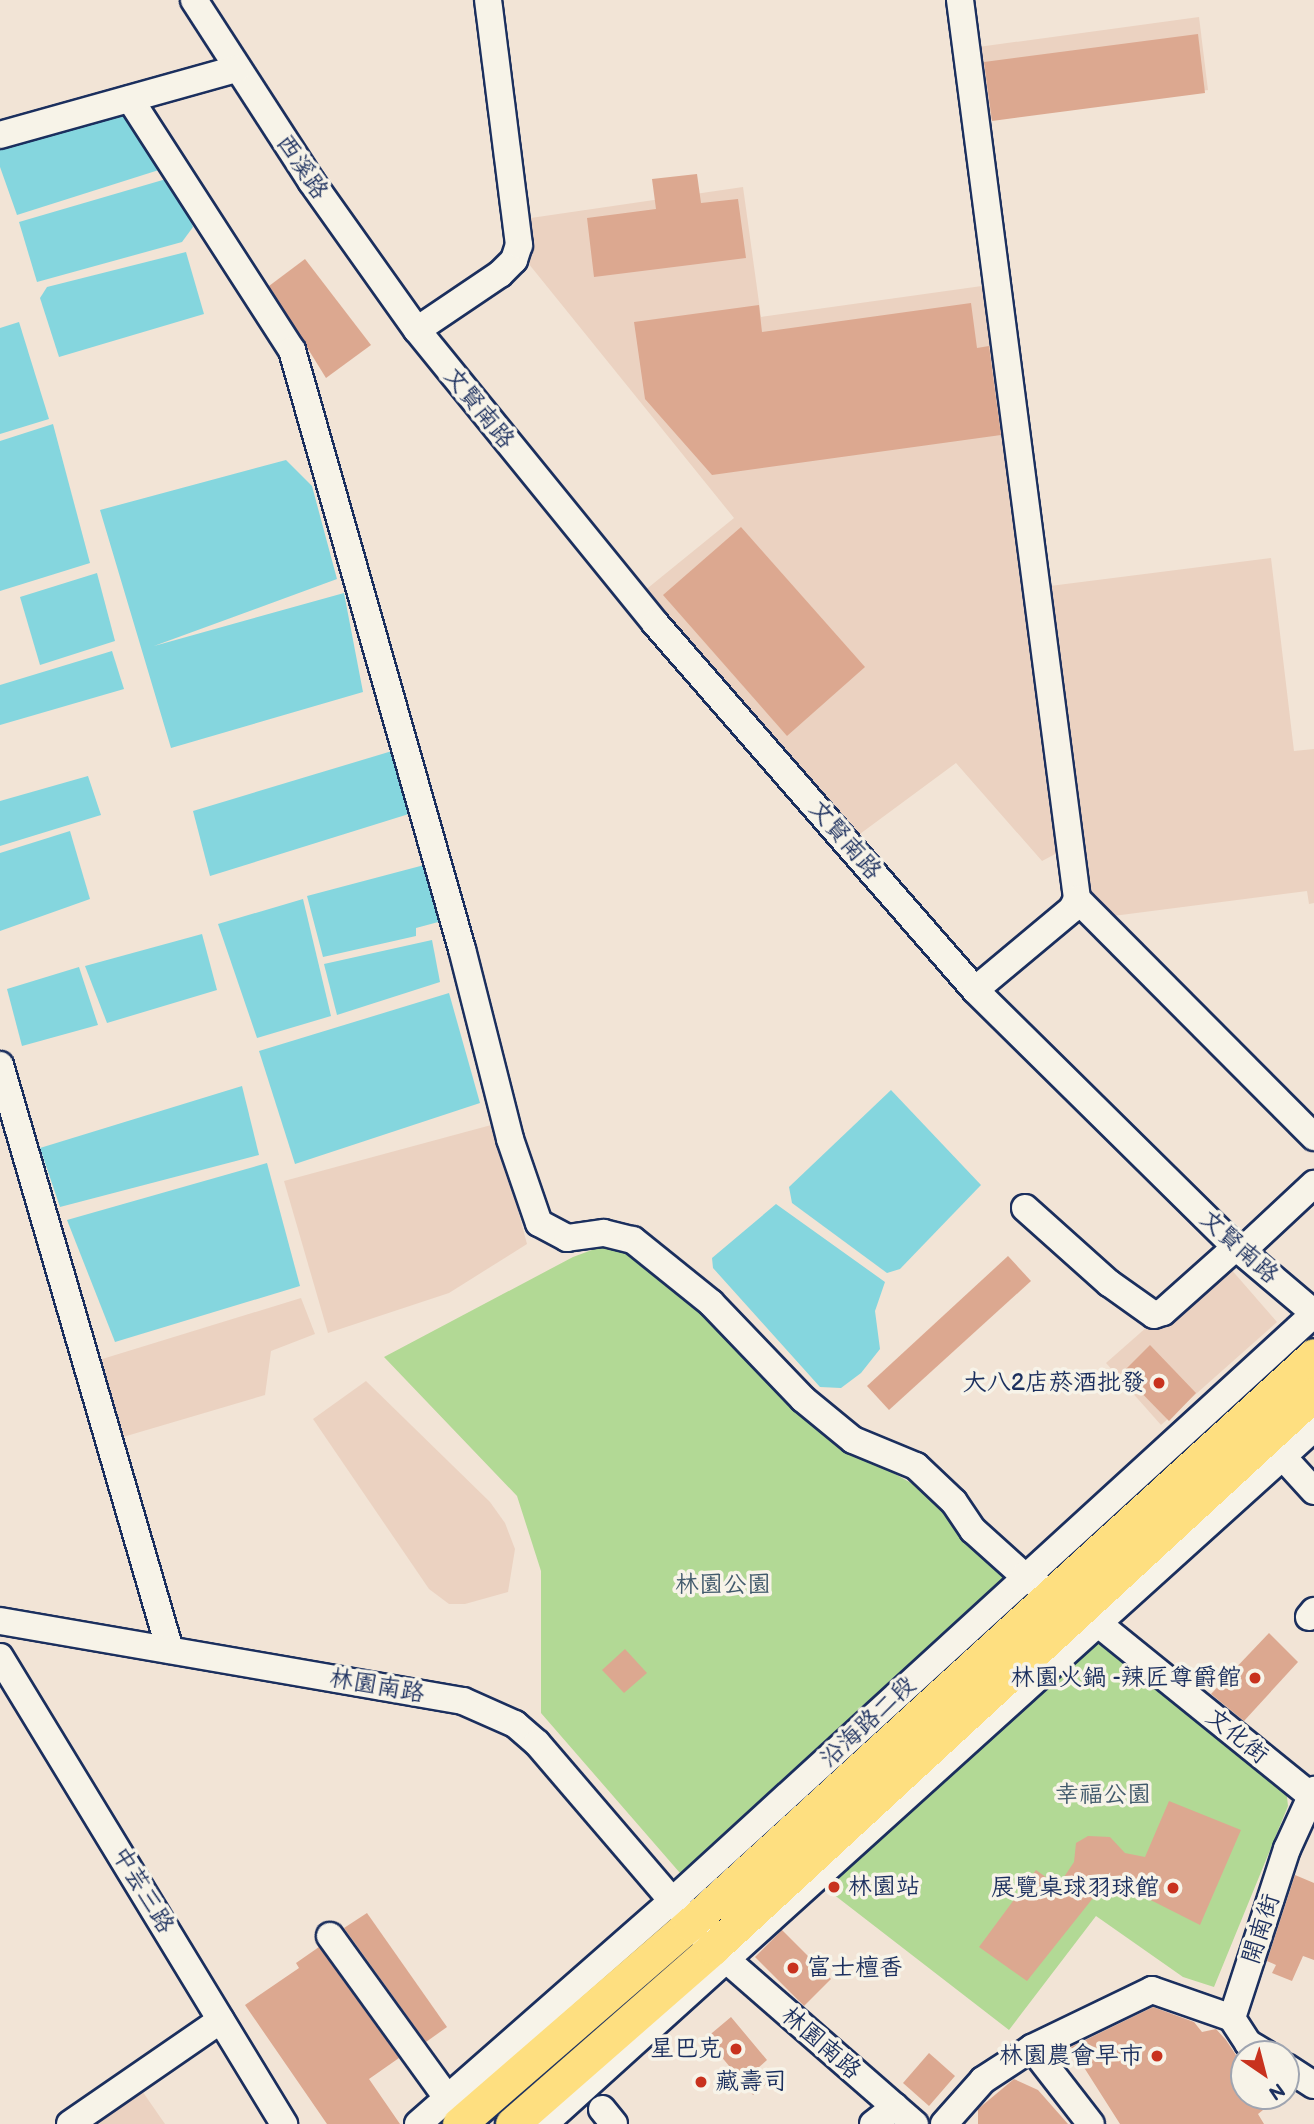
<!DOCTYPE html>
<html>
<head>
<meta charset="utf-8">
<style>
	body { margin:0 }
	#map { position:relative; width:1314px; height:2124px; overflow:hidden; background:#f2e4d6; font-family:"Balsamiq Sans","LXGW WenKai TC",sans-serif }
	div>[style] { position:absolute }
	.built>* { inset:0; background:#ebd2c1 }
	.green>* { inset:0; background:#b2d995 }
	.water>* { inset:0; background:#85d6de }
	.building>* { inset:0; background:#dca890 }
	.roads { filter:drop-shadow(2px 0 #1b2f5e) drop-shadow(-2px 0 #1b2f5e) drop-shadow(0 2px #1b2f5e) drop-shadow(0 -2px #1b2f5e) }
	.minor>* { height:26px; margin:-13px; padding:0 13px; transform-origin:13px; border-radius:13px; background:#f7f3e8 }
	.major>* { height:33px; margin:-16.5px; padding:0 16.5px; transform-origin:16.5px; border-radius:16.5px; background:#fedf80 }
	.dots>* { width:19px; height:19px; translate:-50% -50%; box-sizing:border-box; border:4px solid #f7f3e8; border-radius:50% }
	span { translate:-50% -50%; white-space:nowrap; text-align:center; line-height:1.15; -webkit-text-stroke:7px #f7f3e8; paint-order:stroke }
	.street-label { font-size:24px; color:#1b2f5e }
	.poi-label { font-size:24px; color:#1b2f5e }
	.right { translate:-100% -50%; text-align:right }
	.left { translate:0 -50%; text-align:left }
	.park-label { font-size:24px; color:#415a6c }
	.north { position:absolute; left:1230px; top:2040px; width:70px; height:70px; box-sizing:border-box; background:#f7f3e8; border:2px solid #9fa5b1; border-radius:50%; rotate:145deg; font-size:19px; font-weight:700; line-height:28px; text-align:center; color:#1b2f5e }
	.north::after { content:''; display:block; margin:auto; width:24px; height:32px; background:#c8321e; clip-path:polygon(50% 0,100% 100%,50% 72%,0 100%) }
</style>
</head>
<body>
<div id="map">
	<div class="built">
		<i style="clip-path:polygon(1199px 17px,1208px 90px,981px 121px,971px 48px)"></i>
		<i style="clip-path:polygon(743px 187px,761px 317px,989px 285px,1059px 852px,1042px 861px,956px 763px,845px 845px,638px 596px,734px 518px,520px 253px,517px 220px)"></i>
		<i style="clip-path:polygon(1271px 558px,1294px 751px,1314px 749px,1314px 903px,1309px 904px,1307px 891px,1082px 920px,1042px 587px)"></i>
		<i style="clip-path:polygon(495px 1124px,527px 1244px,449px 1293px,328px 1333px,284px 1181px)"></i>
		<i style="clip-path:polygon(1223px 1260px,1277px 1322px,1161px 1425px,1106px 1363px)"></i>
		<i style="clip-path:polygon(301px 1298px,315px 1334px,271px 1351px,265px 1395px,123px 1437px,99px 1360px)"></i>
		<i style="clip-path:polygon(366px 1381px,490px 1502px,505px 1523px,515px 1549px,508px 1592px,465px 1604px,449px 1604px,429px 1589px,313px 1419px)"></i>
		<i style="clip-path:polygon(129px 2072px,165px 2124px,88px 2124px)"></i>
	</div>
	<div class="green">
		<i style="clip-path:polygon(616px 1241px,722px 1328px,823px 1434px,931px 1494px,1006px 1575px,680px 1873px,541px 1713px,541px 1571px,517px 1496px,384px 1357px,573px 1257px)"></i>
		<i style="clip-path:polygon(1098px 1640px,1286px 1788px,1288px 1806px,1214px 1987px,1183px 1977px,1096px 1916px,1009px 2030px,824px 1887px)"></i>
	</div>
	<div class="water">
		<i style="clip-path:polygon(121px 107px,162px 169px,17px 215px,0 167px,0 142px)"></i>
		<i style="clip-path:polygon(173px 177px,193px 227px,182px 242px,37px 282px,19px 222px)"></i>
		<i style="clip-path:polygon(186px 252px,204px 314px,59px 357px,40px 298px,47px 287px)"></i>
		<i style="clip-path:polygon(19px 322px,49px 419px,0 434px,0 328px)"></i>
		<i style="clip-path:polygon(53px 424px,90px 563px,0 591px,0 441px)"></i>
		<i style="clip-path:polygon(286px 460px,312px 486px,337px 579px,154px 646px,344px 593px,363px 692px,171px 748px,100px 510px)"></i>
		<i style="clip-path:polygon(97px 573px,115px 641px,40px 665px,20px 597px)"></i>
		<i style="clip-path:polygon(112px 651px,124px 689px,0 725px,0 685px)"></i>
		<i style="clip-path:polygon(392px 751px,412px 813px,210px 876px,193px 811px)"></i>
		<i style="clip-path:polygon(88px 776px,101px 815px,0 846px,0 801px)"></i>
		<i style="clip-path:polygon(70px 831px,90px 899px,0 931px,0 853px)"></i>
		<i style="clip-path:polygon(428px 864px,442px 921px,416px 928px,416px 936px,323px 957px,307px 896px)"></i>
		<i style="clip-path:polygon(303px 899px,331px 1016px,257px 1038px,218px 924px)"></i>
		<i style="clip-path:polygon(202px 934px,217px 990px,107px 1023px,85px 966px)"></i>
		<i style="clip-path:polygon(432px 940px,440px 982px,337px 1015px,324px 964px)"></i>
		<i style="clip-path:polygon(79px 967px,98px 1025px,22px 1046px,7px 989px)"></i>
		<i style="clip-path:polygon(449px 993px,480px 1103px,295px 1164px,259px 1051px)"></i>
		<i style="clip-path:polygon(242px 1086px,259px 1155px,60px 1207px,40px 1148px)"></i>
		<i style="clip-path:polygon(891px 1090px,981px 1185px,900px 1269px,887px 1273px,792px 1203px,789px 1187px)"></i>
		<i style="clip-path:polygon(267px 1163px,300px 1286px,115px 1342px,67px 1220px)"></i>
		<i style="clip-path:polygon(776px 1204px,885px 1282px,875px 1311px,880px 1349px,861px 1373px,841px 1388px,820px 1387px,713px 1268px,712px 1258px)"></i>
	</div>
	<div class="building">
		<i style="clip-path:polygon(1198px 34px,1205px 93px,992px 121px,984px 62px)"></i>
		<i style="clip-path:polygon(697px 174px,701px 203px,738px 199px,746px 258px,594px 277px,587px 218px,656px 209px,652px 179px)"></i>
		<i style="clip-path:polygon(305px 259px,371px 345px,326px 378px,269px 286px)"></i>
		<i style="clip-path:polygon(971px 303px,977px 348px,989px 346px,1001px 435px,712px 475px,645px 399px,634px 322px,759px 305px,762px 332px)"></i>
		<i style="clip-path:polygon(741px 527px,865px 667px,787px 736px,663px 595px)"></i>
		<i style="clip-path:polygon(1008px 1256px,1031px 1281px,889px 1410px,867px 1386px)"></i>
		<i style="clip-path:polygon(1150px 1345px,1196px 1393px,1169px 1421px,1122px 1373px)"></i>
		<i style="clip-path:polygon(1269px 1633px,1298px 1662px,1244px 1721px,1211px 1694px)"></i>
		<i style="clip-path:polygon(625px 1649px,647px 1673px,624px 1693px,602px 1670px)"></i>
		<i style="clip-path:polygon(1169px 1801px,1241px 1830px,1200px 1925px,1115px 1882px,1097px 1885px,1097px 1893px,1027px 1981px,979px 1947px,1036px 1870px,1058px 1886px,1074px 1862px,1076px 1843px,1088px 1836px,1110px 1837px,1125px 1853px,1145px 1857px)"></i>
		<i style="clip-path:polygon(1295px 1875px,1314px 1883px,1314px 1960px,1303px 1956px,1292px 1981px,1272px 1973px,1276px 1965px,1267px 1961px)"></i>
		<i style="clip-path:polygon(367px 1913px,447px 2027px,426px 2042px,344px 1928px)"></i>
		<i style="clip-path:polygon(782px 1930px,831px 1979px,804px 2006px,755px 1957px)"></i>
		<i style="clip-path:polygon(319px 1947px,399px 2058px,369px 2079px,400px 2124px,327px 2124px,245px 2005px,299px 1968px,296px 1963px)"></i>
		<i style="clip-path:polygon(1153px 2007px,1194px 2022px,1202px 2032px,1216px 2029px,1226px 2040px,1244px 2067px,1244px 2096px,1262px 2096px,1268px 2106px,1258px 2114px,1264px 2124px,1120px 2124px,1071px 2047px)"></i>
		<i style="clip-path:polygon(731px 2017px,767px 2060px,758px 2068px,770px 2081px,753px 2095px,706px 2038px)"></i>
		<i style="clip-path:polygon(929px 2053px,955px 2076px,929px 2106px,903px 2083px)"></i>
		<i style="clip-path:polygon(1014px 2079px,1038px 2090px,1068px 2124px,978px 2124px,978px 2109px)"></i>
	</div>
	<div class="roads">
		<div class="minor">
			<i style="left:194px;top:0;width:216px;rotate:57.1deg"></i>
			<i style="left:311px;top:181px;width:183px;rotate:54.6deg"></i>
			<i style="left:417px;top:330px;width:377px;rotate:50.9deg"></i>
			<i style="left:655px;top:623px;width:487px;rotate:48.9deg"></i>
			<i style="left:975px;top:990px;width:366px;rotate:44.6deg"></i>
			<i style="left:1236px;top:1247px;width:102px;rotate:40.2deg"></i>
			<i style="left:960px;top:0;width:907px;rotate:82.58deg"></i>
			<i style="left:1077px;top:899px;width:11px;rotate:117deg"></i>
			<i style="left:1072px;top:909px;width:126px;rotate:140.1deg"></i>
			<i style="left:130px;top:99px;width:299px;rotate:57.2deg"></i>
			<i style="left:292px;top:350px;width:623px;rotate:74.16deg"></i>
			<i style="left:462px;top:949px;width:196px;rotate:75.8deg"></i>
			<i style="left:510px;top:1139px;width:89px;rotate:71deg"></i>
			<i style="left:539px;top:1223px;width:32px;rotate:28deg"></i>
			<i style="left:567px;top:1238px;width:37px;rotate:-8deg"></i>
			<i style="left:604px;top:1233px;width:30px;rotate:14deg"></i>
			<i style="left:633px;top:1240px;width:100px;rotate:38.9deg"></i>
			<i style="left:711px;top:1303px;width:133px;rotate:46.2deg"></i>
			<i style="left:803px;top:1399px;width:65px;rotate:39.4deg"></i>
			<i style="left:853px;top:1440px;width:68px;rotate:22.4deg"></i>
			<i style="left:916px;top:1466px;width:52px;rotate:43.5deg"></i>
			<i style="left:954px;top:1502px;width:34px;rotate:56deg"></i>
			<i style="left:973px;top:1530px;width:69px;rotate:42deg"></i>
			<i style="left:1024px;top:1576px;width:90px;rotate:32.8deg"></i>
			<i style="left:1100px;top:1625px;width:275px;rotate:39deg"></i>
			<i style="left:0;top:135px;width:246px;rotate:-15.6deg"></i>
			<i style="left:417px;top:330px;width:100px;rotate:-34deg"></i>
			<i style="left:500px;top:274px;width:20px;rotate:-45deg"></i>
			<i style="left:514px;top:260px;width:16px;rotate:-72deg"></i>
			<i style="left:519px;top:245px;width:247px;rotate:-97.2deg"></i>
			<i style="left:1077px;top:899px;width:336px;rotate:45.1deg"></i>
			<i style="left:0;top:1065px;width:609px;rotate:73.8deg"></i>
			<i style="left:1025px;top:1208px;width:113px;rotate:41.8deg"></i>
			<i style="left:1109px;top:1283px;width:55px;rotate:35.4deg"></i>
			<i style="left:1154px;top:1315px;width:9px;rotate:-18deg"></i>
			<i style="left:1163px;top:1312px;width:98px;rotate:-41.7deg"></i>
			<i style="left:1241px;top:1252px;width:100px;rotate:-43deg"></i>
			<i style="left:1283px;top:1457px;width:46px;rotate:47.6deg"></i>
			<i style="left:1309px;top:1617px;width:8px;rotate:-50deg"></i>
			<i style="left:0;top:1621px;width:470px;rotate:9.8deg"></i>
			<i style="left:463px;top:1701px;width:57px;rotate:23.9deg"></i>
			<i style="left:515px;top:1724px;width:29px;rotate:41deg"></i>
			<i style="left:537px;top:1743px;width:270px;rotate:49.4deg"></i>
			<i style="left:713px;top:1948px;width:268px;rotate:41.1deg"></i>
			<i style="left:0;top:1657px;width:547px;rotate:58.69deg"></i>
			<i style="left:330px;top:1936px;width:201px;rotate:54.1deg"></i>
			<i style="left:1032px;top:2048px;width:96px;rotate:52.2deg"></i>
			<i style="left:1266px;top:2054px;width:21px;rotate:-149deg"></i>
			<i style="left:1248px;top:2043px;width:30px;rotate:-123deg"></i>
			<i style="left:1232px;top:2018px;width:178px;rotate:-72deg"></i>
			<i style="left:1287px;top:1849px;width:65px;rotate:-65.4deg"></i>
			<i style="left:1286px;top:2067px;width:33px;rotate:33deg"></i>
			<i style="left:602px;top:2109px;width:19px;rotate:51deg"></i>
			<i style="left:70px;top:2124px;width:183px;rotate:-34.6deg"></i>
			<i style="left:418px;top:2124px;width:335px;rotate:-41.3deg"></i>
			<i style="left:670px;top:1903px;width:873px;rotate:-42.45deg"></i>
			<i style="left:544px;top:2124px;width:1038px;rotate:-42.11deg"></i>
			<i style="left:873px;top:2124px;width:28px;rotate:-38deg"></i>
			<i style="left:944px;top:2124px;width:59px;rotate:-48.4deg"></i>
			<i style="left:983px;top:2080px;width:59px;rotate:-33.1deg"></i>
			<i style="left:1032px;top:2048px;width:133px;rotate:-25.8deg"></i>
			<i style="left:1152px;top:1990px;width:85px;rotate:19.3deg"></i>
		</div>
		<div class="major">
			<i style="left:459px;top:2124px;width:306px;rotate:-40.9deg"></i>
			<i style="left:690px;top:1924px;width:844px;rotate:-42.36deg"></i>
			<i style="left:512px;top:2124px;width:267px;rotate:-41.2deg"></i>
			<i style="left:713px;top:1948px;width:817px;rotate:-42.67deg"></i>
		</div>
	</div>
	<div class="dots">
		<i style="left:1159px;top:1383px;background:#c8321e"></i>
		<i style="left:1255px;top:1678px;background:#c8321e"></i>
		<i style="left:834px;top:1887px;background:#c8321e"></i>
		<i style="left:1173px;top:1888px;background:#c8321e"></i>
		<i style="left:793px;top:1968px;background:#c8321e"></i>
		<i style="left:736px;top:2049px;background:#c8321e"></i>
		<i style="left:1157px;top:2056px;background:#c8321e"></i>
		<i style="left:701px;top:2082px;background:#c8321e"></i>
	</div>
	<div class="street-label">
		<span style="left:302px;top:167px;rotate:56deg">西溪路</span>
		<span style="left:479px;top:408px;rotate:51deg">文賢南路</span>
		<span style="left:845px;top:840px;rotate:49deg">文賢南路</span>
		<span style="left:1239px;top:1247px;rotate:42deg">文賢南路</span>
		<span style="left:377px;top:1686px;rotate:10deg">林園南路</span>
		<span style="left:868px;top:1722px;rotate:-43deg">沿海路二段</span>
		<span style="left:1237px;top:1736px;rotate:39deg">文化街</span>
		<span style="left:143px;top:1890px;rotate:59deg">中芸三路</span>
		<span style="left:1261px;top:1929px;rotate:-72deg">開南街</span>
		<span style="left:821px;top:2043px;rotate:41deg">林園南路</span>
	</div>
	<div class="poi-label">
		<span class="right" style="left:1145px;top:1383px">大八2店菸酒批發</span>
		<span class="right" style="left:1241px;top:1678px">林園火鍋 -辣匠尊爵館</span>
		<span class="left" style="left:848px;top:1887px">林園站</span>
		<span class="right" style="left:1159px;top:1888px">展覽桌球羽球館</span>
		<span class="left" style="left:807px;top:1968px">富士檀香</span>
		<span class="right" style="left:722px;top:2049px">星巴克</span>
		<span class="right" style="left:1143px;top:2056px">林園農會早市</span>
		<span class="left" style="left:715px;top:2082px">藏壽司</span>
	</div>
	<div class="park-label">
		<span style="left:723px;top:1585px">林園公園</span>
		<span style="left:1103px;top:1795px">幸福公園</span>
	</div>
	<div class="north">N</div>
</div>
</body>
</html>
